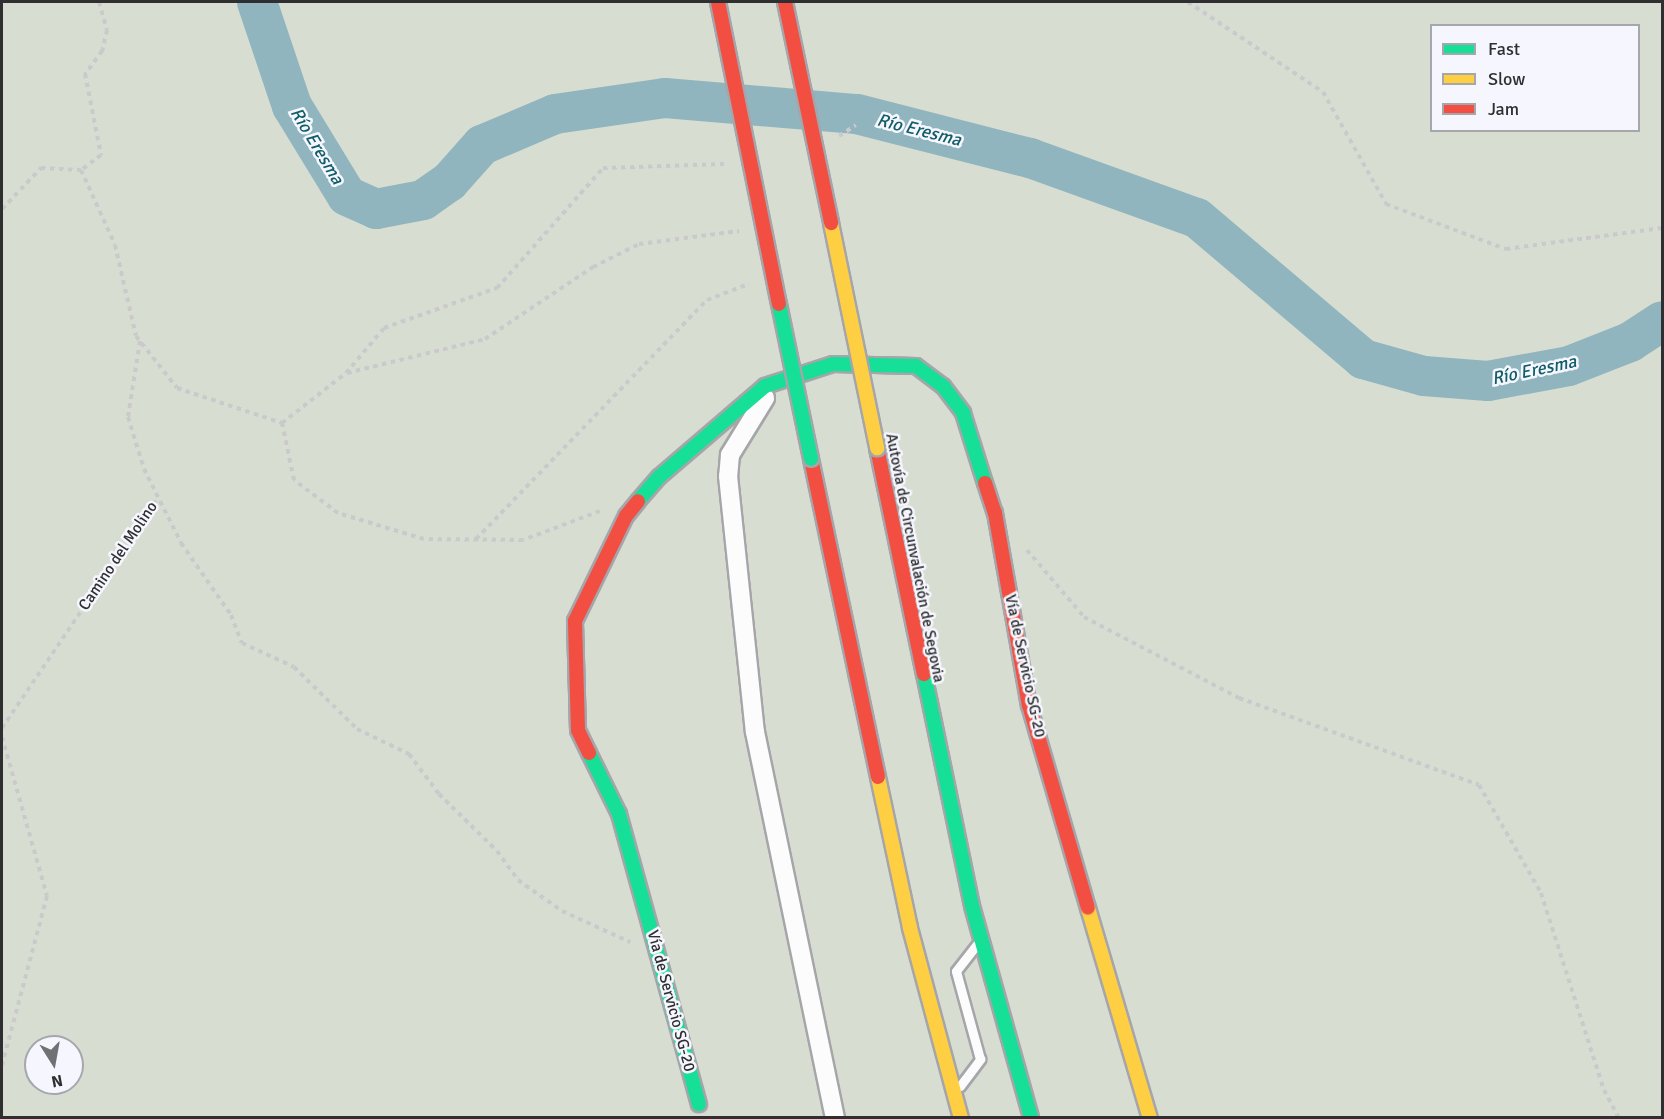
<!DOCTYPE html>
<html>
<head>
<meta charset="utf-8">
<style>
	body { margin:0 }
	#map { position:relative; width:1664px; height:1119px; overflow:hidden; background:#ebebf1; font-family:Signika,sans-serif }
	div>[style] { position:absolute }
	.green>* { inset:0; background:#d7ddd1 }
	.river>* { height:40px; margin:-20px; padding:0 20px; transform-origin:20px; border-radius:20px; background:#90b5be }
	.path>* { height:4px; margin-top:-2px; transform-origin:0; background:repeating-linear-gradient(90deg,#cacacc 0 4.5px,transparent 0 9px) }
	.roads { filter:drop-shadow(2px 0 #a5a5aa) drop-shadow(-2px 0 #a5a5aa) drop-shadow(0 2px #a5a5aa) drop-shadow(0 -2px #a5a5aa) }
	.lane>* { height:9px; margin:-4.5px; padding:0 4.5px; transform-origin:4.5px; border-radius:4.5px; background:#fcfcfd }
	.street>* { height:18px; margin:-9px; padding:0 9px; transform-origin:9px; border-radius:9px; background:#fcfcfd }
	.fast>* { height:14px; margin:-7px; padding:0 7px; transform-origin:7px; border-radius:7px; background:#16e098 }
	.slow>* { height:14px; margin:-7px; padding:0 7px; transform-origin:7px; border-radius:7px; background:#ffcf43 }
	.jam>* { height:14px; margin:-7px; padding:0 7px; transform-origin:7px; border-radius:7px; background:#f24e42 }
	.bridges { filter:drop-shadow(2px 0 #a5a5aa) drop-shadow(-2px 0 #a5a5aa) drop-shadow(0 2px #a5a5aa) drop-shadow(0 -2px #a5a5aa) }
	.fast-bridge>* { height:14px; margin:-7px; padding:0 7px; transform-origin:7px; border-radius:7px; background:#16e098 }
	.slow-bridge>* { height:14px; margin:-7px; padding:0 7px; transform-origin:7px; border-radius:7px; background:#ffcf43 }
	.jam-bridge>* { height:14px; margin:-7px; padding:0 7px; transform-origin:7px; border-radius:7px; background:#f24e42 }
	span { translate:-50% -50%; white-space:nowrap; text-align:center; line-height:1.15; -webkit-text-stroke:5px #f6f7fe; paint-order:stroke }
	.street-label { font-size:16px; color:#2f2f32 }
	.water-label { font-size:18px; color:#115d68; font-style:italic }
	.frame { position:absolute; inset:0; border:3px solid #2f2f32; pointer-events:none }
	.legend { position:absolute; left:1430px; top:24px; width:210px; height:108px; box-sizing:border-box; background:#f6f7fe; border:2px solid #a6a7ac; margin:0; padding:8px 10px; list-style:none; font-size:18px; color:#2f2f32 }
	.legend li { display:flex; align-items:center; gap:12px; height:30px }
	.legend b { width:30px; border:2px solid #a6a7ac }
	.north { position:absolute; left:24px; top:1035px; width:60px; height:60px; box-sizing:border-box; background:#f6f7fe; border:2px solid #a6a7ac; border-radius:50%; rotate:169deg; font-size:16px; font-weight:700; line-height:24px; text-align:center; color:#2f2f32 }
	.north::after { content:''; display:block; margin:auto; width:21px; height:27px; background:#717175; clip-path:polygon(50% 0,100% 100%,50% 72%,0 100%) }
</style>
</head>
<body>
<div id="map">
	<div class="green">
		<i style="clip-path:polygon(evenodd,2px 2px,1662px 2px,1662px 1117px,2px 1118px,2px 2px,1432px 26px,1638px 26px,1638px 130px,1432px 130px,1432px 26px,2px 2px,36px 1047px,72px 1047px,72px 1083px,36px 1083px,36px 1047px)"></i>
	</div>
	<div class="river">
		<i style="left:257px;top:2px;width:110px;rotate:71.4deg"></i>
		<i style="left:292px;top:106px;width:105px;rotate:58.6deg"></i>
		<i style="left:347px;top:196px;width:32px;rotate:24deg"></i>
		<i style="left:376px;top:209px;width:48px;rotate:-10.8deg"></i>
		<i style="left:423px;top:200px;width:32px;rotate:-35deg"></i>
		<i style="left:449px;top:182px;width:50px;rotate:-48.3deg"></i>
		<i style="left:482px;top:145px;width:79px;rotate:-23deg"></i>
		<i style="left:555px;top:114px;width:111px;rotate:-8.3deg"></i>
		<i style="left:665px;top:98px;width:193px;rotate:4.8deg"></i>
		<i style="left:857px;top:114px;width:179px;rotate:14.3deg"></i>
		<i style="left:1030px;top:158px;width:177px;rotate:19.8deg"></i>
		<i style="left:1197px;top:218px;width:218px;rotate:40.3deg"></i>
		<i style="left:1363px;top:359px;width:63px;rotate:15.6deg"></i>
		<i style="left:1424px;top:376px;width:64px;rotate:4.5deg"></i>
		<i style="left:1488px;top:381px;width:82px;rotate:-10.5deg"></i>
		<i style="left:1569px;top:366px;width:66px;rotate:-21.5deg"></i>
		<i style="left:1630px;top:342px;width:38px;rotate:-33deg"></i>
	</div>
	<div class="path">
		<i style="left:99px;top:2px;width:29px;rotate:74deg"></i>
		<i style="left:107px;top:30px;width:22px;rotate:103deg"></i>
		<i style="left:102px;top:51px;width:29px;rotate:126deg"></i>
		<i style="left:85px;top:74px;width:83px;rotate:78.8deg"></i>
		<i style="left:101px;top:155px;width:25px;rotate:143deg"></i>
		<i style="left:81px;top:170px;width:82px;rotate:65.6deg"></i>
		<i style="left:115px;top:245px;width:93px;rotate:77deg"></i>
		<i style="left:136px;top:336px;width:66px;rotate:51.7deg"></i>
		<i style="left:177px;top:388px;width:111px;rotate:18.4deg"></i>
		<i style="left:1188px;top:2px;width:162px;rotate:33.7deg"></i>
		<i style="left:1323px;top:92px;width:129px;rotate:60.6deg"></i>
		<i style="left:1386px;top:204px;width:128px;rotate:20.6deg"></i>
		<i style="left:1506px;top:249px;width:157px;rotate:-7.7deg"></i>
		<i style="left:839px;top:136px;width:20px;rotate:-33deg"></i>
		<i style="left:2px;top:209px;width:57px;rotate:-46.4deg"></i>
		<i style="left:41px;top:168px;width:40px;rotate:2.9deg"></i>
		<i style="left:140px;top:341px;width:77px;rotate:99deg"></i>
		<i style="left:128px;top:417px;width:54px;rotate:72.9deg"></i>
		<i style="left:144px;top:469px;width:83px;rotate:63.4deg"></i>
		<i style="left:181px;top:543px;width:88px;rotate:55.2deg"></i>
		<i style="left:231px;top:615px;width:30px;rotate:69deg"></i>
		<i style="left:242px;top:643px;width:57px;rotate:24.8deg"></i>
		<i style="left:294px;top:667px;width:88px;rotate:44.5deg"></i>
		<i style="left:357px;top:729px;width:58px;rotate:25.7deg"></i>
		<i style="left:409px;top:754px;width:50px;rotate:53.1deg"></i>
		<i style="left:439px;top:794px;width:81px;rotate:44.5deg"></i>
		<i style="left:497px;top:851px;width:36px;rotate:54deg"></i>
		<i style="left:518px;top:880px;width:54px;rotate:35.2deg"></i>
		<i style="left:562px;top:911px;width:75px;rotate:24.5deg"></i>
		<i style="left:347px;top:373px;width:142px;rotate:-13.8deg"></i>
		<i style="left:485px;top:339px;width:130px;rotate:-33.7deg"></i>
		<i style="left:593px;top:267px;width:51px;rotate:-26.6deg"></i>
		<i style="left:639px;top:244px;width:101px;rotate:-7.4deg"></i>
		<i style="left:600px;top:511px;width:82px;rotate:159.4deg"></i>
		<i style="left:523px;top:540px;width:99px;rotate:-179.4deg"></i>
		<i style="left:424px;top:539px;width:90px;rotate:-163.2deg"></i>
		<i style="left:338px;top:513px;width:55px;rotate:-143.1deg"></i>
		<i style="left:294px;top:480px;width:58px;rotate:-101.9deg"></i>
		<i style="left:282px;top:423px;width:81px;rotate:-38deg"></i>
		<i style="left:346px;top:373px;width:59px;rotate:-49.8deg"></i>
		<i style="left:384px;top:328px;width:120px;rotate:-19.5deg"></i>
		<i style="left:497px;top:288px;width:160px;rotate:-48.5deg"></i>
		<i style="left:603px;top:168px;width:121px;rotate:-1.9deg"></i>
		<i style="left:476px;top:539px;width:332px;rotate:-46deg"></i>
		<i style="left:707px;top:300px;width:45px;rotate:-20.9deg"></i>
		<i style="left:1027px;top:550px;width:88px;rotate:49.6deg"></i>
		<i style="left:1084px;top:617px;width:175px;rotate:27.6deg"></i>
		<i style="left:1239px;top:698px;width:255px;rotate:19.9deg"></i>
		<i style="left:1479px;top:785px;width:125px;rotate:60.1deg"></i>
		<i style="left:1541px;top:893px;width:207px;rotate:72.3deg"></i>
		<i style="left:1604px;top:1090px;width:32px;rotate:62deg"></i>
		<i style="left:2px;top:728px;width:278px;rotate:-55.9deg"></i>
		<i style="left:2px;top:737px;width:165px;rotate:74.2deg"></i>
		<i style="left:47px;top:896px;width:175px;rotate:104.9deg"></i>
	</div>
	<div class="roads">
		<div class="lane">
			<i style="left:960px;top:1086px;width:34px;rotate:-53deg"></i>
			<i style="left:980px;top:1059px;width:91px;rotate:-105.3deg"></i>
			<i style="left:956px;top:971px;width:33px;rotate:-52deg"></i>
		</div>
		<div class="street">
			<i style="left:765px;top:398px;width:67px;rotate:121.6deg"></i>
			<i style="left:730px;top:455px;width:21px;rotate:95deg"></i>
			<i style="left:728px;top:476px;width:257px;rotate:84deg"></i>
			<i style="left:755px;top:732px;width:394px;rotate:78.3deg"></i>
		</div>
		<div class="fast">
			<i style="left:638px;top:501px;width:32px;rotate:-49deg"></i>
			<i style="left:659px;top:477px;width:140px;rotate:-40.6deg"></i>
			<i style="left:765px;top:386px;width:71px;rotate:-17.9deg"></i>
			<i style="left:833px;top:364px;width:83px;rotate:1.4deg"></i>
			<i style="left:916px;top:366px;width:34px;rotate:37deg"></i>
			<i style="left:943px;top:386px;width:34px;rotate:53deg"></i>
			<i style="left:963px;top:413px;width:73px;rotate:72.6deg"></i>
			<i style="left:924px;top:674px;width:237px;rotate:78.3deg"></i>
			<i style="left:972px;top:906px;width:220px;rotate:74.4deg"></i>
			<i style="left:589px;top:753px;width:68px;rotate:63.8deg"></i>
			<i style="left:619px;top:814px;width:301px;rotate:74.6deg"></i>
		</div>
		<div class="slow">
			<i style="left:878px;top:777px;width:154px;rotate:78deg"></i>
			<i style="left:910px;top:928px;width:197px;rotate:75deg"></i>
			<i style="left:1088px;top:908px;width:219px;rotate:73.6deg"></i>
		</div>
		<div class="jam">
			<i style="left:877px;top:448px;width:231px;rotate:78.3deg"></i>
			<i style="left:811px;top:459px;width:325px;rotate:78.1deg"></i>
			<i style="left:985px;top:483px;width:32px;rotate:72deg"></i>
			<i style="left:995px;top:513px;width:195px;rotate:80deg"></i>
			<i style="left:1029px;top:705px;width:211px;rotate:73.8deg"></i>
			<i style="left:589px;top:753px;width:25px;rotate:-116deg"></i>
			<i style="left:578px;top:730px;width:109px;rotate:-91.6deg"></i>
			<i style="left:575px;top:621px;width:117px;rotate:-64.1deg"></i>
			<i style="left:626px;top:516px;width:19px;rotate:-51deg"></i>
		</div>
	</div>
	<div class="bridges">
		<div class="fast-bridge">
			<i style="left:779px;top:304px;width:158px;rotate:78.3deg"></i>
		</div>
		<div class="slow-bridge">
			<i style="left:831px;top:223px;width:230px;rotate:78.4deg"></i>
		</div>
		<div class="jam-bridge">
			<i style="left:718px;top:2px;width:308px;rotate:78.6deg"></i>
			<i style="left:785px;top:2px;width:226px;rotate:78.2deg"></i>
		</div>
	</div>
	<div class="street-label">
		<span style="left:118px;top:556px;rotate:-56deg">Camino del Molino</span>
		<span style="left:915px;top:558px;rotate:79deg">Autovía de Circunvalación de Segovia</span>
		<span style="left:1025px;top:666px;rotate:78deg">Vía de Servicio SG-20</span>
		<span style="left:671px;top:1001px;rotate:75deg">Vía de Servicio SG-20</span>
	</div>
	<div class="water-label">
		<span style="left:919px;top:130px;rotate:14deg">Río Eresma</span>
		<span style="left:317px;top:146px;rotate:59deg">Río Eresma</span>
		<span style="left:1534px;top:370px;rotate:-12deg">Río Eresma</span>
	</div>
	<div class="frame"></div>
	<ul class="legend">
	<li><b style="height:8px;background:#16e098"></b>Fast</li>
	<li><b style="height:8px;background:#ffcf43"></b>Slow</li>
	<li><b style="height:8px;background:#f24e42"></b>Jam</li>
	</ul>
	<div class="north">N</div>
</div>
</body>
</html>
